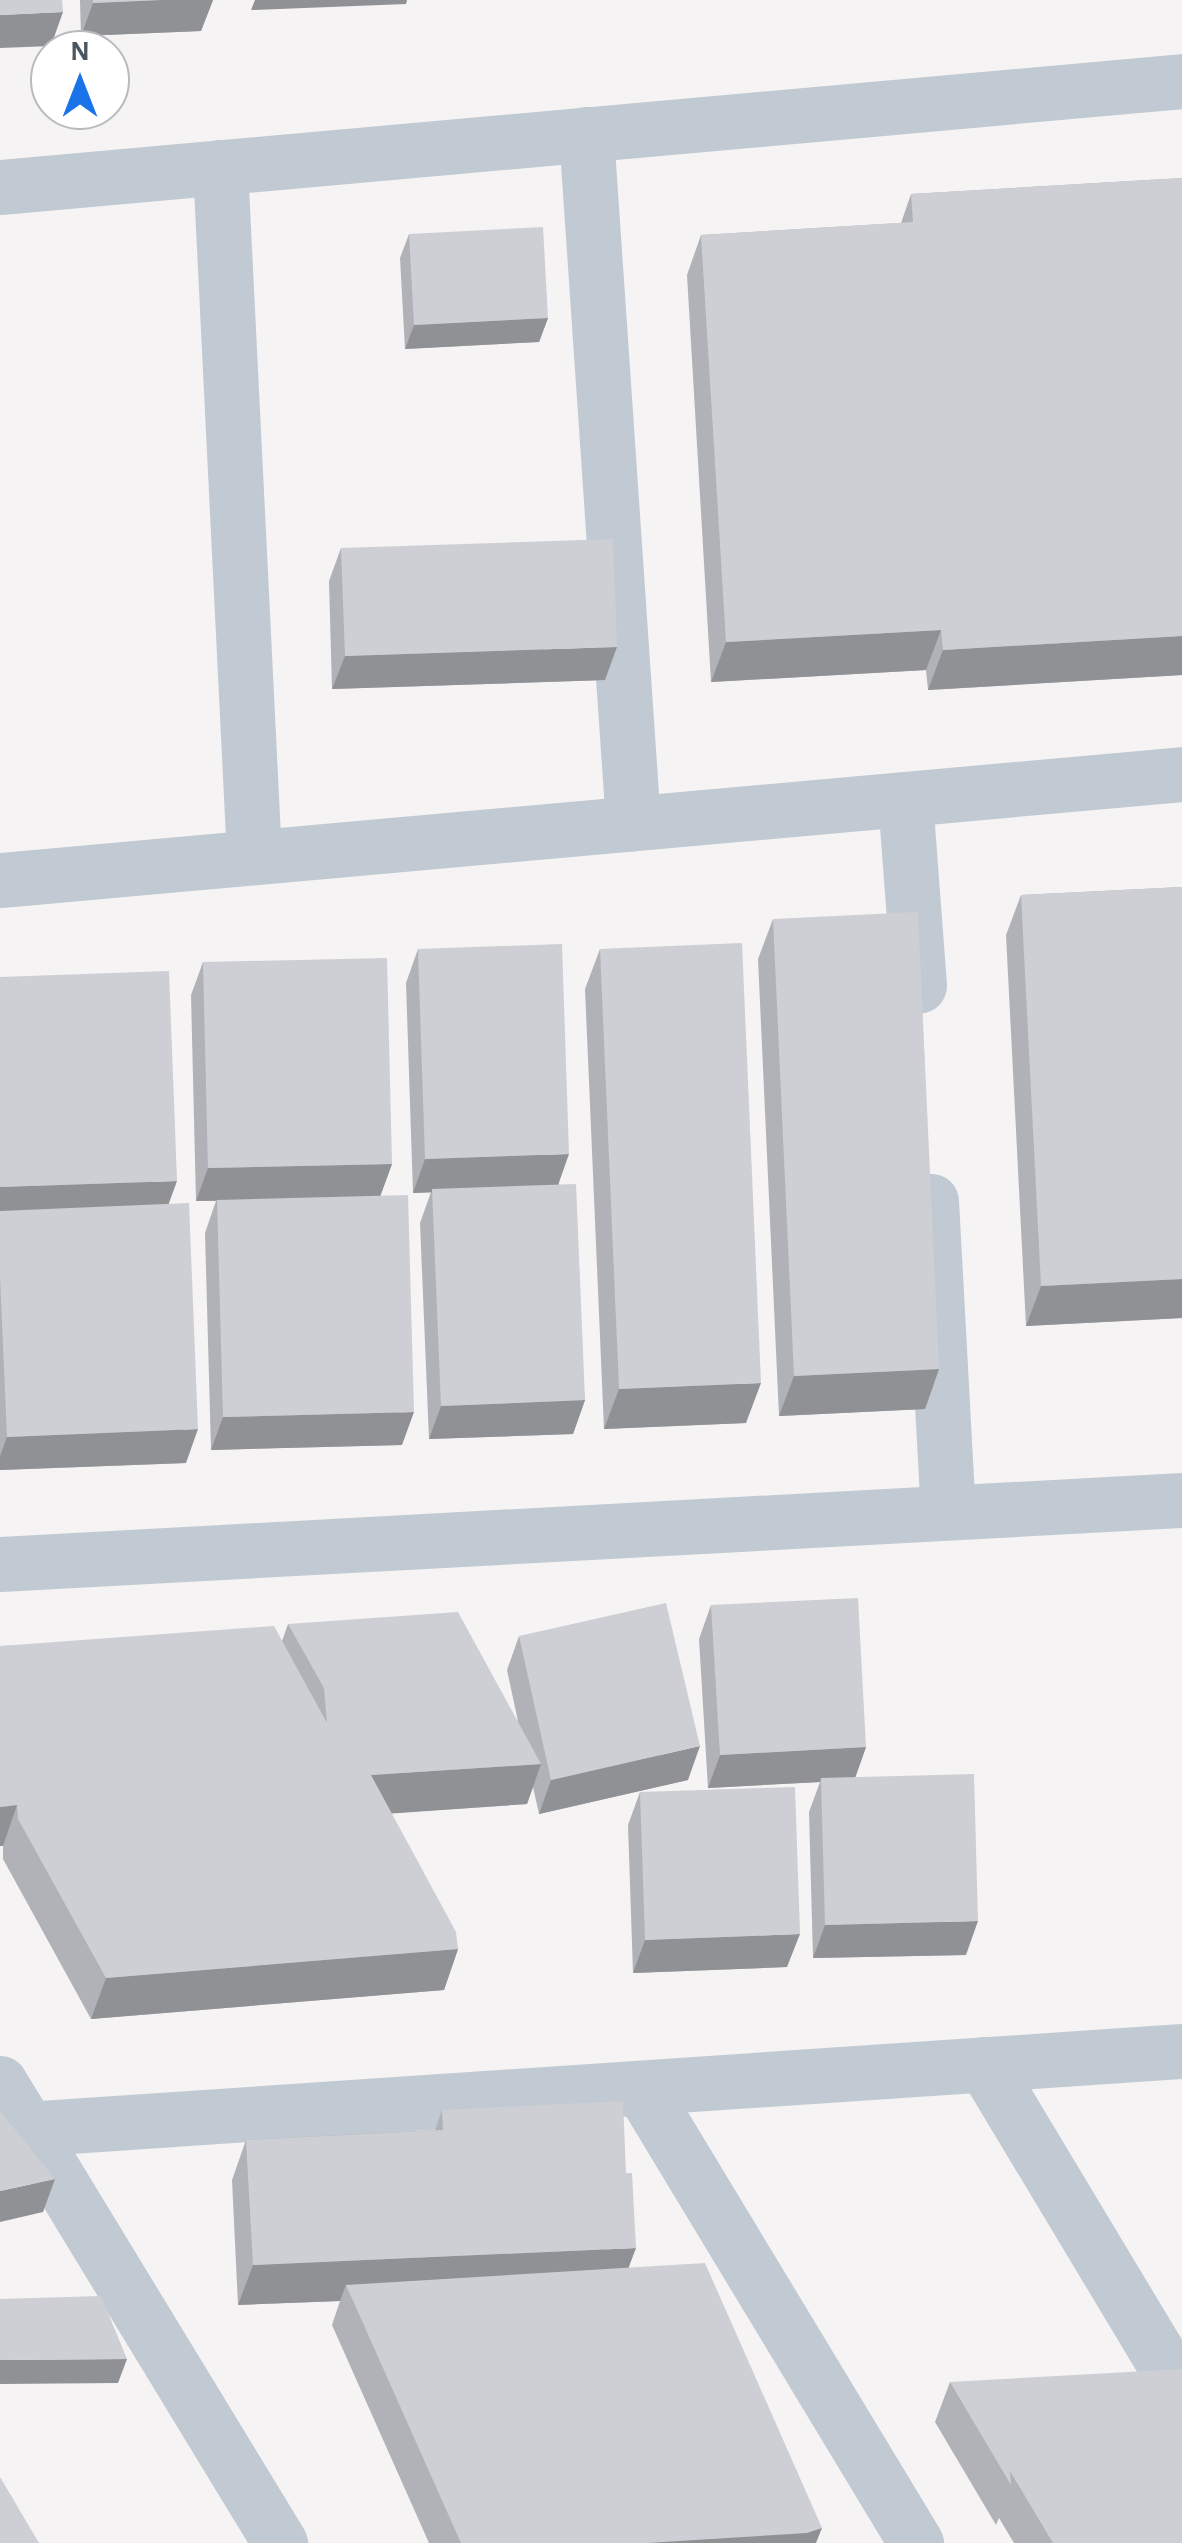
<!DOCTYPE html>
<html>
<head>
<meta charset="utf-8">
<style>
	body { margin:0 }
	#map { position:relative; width:1182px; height:2543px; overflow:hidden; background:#f5f3f3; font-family:"Alegreya Sans",sans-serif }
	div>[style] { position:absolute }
	.minor>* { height:55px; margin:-27.5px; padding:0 27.5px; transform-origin:27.5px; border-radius:27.5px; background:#c1cad2 }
	.wall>* { inset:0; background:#b0b2b7 }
	.shaded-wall>* { inset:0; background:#909195 }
	.building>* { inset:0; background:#cdcfd5 }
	span { translate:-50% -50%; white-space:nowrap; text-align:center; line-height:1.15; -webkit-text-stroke:8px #fff; paint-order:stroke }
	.north { position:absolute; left:30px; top:30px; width:100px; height:100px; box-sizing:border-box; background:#fff; border:2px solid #b7bbc0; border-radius:50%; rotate:0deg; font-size:28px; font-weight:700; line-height:40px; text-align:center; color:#4a5661 }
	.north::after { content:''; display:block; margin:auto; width:35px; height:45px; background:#1a73e8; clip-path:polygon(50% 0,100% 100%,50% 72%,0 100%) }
</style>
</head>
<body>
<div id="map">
	<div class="minor">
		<i style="left:586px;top:134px;width:691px;rotate:86.1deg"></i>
		<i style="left:220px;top:167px;width:691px;rotate:87.18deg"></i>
		<i style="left:0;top:187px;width:1187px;rotate:-5.12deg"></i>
		<i style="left:905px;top:799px;width:187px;rotate:85.7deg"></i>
		<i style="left:0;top:880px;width:1187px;rotate:-5.12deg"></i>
		<i style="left:931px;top:1201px;width:311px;rotate:86.9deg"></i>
		<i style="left:0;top:1564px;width:1184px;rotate:-3.1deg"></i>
		<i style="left:984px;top:2064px;width:385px;rotate:59deg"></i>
		<i style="left:0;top:2083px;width:539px;rotate:58.67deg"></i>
		<i style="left:641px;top:2088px;width:532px;rotate:58.85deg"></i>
		<i style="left:26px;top:2129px;width:1159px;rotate:-3.86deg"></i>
	</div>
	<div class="wall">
		<i style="clip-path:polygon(80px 0,213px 0,201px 31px,81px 36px)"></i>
		<i style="clip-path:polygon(1182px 178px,1182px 675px,928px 690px,926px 670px,711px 682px,687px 275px,701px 235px,901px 223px,911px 194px)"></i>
		<i style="clip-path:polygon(409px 234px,548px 318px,539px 342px,405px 349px,400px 258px)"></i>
		<i style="clip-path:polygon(341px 548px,605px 680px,332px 689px,329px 581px)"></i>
		<i style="clip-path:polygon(1182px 887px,1182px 1318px,1026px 1326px,1006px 935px,1021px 895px)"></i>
		<i style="clip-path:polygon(773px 919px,939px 1369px,925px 1409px,779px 1416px,758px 959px)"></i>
		<i style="clip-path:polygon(418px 949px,559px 1184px,585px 1400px,573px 1434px,429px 1439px,420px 1223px,431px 1192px,413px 1193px,406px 983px)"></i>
		<i style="clip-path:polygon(600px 949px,746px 1423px,604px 1429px,585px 989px)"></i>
		<i style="clip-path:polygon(203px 962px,392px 1164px,380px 1196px,402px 1445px,211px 1450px,205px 1233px,216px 1201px,196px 1201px,191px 995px)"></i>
		<i style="clip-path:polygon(0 977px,169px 1204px,186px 1463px,0 1470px)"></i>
		<i style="clip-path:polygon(711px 1605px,866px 1747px,855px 1778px,966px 1955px,813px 1958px,809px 1812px,820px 1782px,708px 1788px,699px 1639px)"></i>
		<i style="clip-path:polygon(288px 1624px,518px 1721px,507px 1670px,519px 1636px,688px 1780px,539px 1814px,533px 1787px,527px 1804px,391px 1813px,458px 1949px,444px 1990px,91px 2019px,3px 1859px,3px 1846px,0 1846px,0 1646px,282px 1641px)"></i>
		<i style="clip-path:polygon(640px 1792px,787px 1967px,633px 1973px,628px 1825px)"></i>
		<i style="clip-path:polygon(442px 2110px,628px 2268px,816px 2543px,429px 2543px,332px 2325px,340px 2301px,238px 2305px,232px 2180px,246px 2140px,435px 2130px)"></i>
		<i style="clip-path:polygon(950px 2382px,1182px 2543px,1014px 2543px,999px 2518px,996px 2525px,935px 2422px)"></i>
	</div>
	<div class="shaded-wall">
		<i style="clip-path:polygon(161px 0,213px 0,201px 31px,81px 36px,93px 3px)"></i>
		<i style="clip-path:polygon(255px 0,407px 0,406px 4px,251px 10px)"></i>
		<i style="clip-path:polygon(63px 12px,51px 46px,0 48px,0 15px)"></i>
		<i style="clip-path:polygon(548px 318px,539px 342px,405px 349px,414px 325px)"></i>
		<i style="clip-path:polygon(941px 630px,926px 670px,711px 682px,726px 642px)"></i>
		<i style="clip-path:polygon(1182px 636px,1182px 675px,928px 690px,943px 650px)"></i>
		<i style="clip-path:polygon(617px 647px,605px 680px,332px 689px,345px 656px)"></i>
		<i style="clip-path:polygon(569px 1154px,557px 1188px,413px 1193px,425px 1159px)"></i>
		<i style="clip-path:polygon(392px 1164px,380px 1197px,196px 1201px,208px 1168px)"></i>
		<i style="clip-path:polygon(177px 1181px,165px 1214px,0 1220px,0 1187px)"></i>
		<i style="clip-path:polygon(1182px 1279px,1182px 1318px,1026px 1326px,1041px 1286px)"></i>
		<i style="clip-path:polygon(939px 1369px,925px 1409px,779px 1416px,794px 1376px)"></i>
		<i style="clip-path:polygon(761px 1383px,746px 1423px,604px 1429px,619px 1389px)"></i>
		<i style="clip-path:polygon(585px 1400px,573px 1434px,429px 1439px,441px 1406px)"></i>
		<i style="clip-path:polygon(414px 1412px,402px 1445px,211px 1450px,223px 1417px)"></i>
		<i style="clip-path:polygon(198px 1429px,186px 1463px,0 1470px,0 1456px,7px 1437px)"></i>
		<i style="clip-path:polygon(700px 1746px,688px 1780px,539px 1814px,551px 1780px)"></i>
		<i style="clip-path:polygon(866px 1747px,854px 1781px,821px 1778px,820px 1782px,708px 1788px,720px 1755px)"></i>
		<i style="clip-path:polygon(541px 1764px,527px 1804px,356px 1816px,371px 1775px)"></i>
		<i style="clip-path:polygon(17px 1805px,3px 1846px,0 1846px,0 1807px)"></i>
		<i style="clip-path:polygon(978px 1921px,966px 1955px,813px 1958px,825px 1925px)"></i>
		<i style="clip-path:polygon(800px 1934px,787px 1967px,633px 1973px,645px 1940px)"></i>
		<i style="clip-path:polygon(458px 1949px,444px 1990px,91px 2019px,106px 1978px)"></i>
		<i style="clip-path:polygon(55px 2179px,43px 2212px,0 2222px,0 2191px)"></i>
		<i style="clip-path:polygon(636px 2248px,621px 2288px,346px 2285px,340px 2301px,238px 2305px,253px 2265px)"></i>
		<i style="clip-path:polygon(127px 2359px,118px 2383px,0 2384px,0 2360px)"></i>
		<i style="clip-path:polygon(822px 2528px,816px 2543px,647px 2543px)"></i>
	</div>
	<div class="building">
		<i style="clip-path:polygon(0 0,62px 0,63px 12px,0 15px)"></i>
		<i style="clip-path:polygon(93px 0,161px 0,93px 3px)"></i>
		<i style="clip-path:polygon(1182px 178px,1182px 636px,943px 650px,941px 630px,726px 642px,701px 235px,913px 222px,911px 194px)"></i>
		<i style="clip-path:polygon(543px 227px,548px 318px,414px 325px,409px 234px)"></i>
		<i style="clip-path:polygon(613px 539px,617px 647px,345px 656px,341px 548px)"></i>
		<i style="clip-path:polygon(1182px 887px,1182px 1279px,1041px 1286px,1021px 895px)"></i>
		<i style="clip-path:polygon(918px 912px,939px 1369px,794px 1376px,773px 919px)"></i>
		<i style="clip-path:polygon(742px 943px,761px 1383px,619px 1389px,600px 949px)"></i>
		<i style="clip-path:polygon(562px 944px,569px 1154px,425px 1159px,418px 949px)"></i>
		<i style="clip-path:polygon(387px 958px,392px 1164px,208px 1168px,203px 962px)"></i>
		<i style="clip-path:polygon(169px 971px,177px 1181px,0 1187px,0 977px)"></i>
		<i style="clip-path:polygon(576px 1184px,585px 1400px,441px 1406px,432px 1189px)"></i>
		<i style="clip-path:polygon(408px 1195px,414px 1412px,223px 1417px,217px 1200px)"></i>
		<i style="clip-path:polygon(189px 1203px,198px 1429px,7px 1437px,0 1276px,0 1211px)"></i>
		<i style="clip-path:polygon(858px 1598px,866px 1747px,720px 1755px,711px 1605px)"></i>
		<i style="clip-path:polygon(666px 1603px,700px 1746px,551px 1780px,519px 1636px)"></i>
		<i style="clip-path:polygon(458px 1612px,541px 1764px,371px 1775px,456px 1932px,458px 1949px,106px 1978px,18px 1819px,17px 1805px,0 1807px,0 1646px,274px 1626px,327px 1723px,324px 1688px,288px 1624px)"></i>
		<i style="clip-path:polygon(974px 1774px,978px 1921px,825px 1925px,821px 1778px)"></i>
		<i style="clip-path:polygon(795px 1787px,800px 1934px,645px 1940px,640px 1792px)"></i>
		<i style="clip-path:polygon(623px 2101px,626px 2173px,632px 2173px,636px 2248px,253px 2265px,246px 2140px,443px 2130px,442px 2110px)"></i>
		<i style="clip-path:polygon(0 2111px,55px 2179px,0 2191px)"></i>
		<i style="clip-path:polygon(705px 2263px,822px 2528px,807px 2533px,647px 2543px,461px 2543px,346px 2285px)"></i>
		<i style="clip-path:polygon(101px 2296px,127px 2359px,0 2360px,0 2299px)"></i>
		<i style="clip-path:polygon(1182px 2369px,1182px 2543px,1053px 2543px,1010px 2471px,1011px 2485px,950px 2382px)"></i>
		<i style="clip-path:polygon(0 2477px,39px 2543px,0 2543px)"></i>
	</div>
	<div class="north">N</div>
</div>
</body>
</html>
